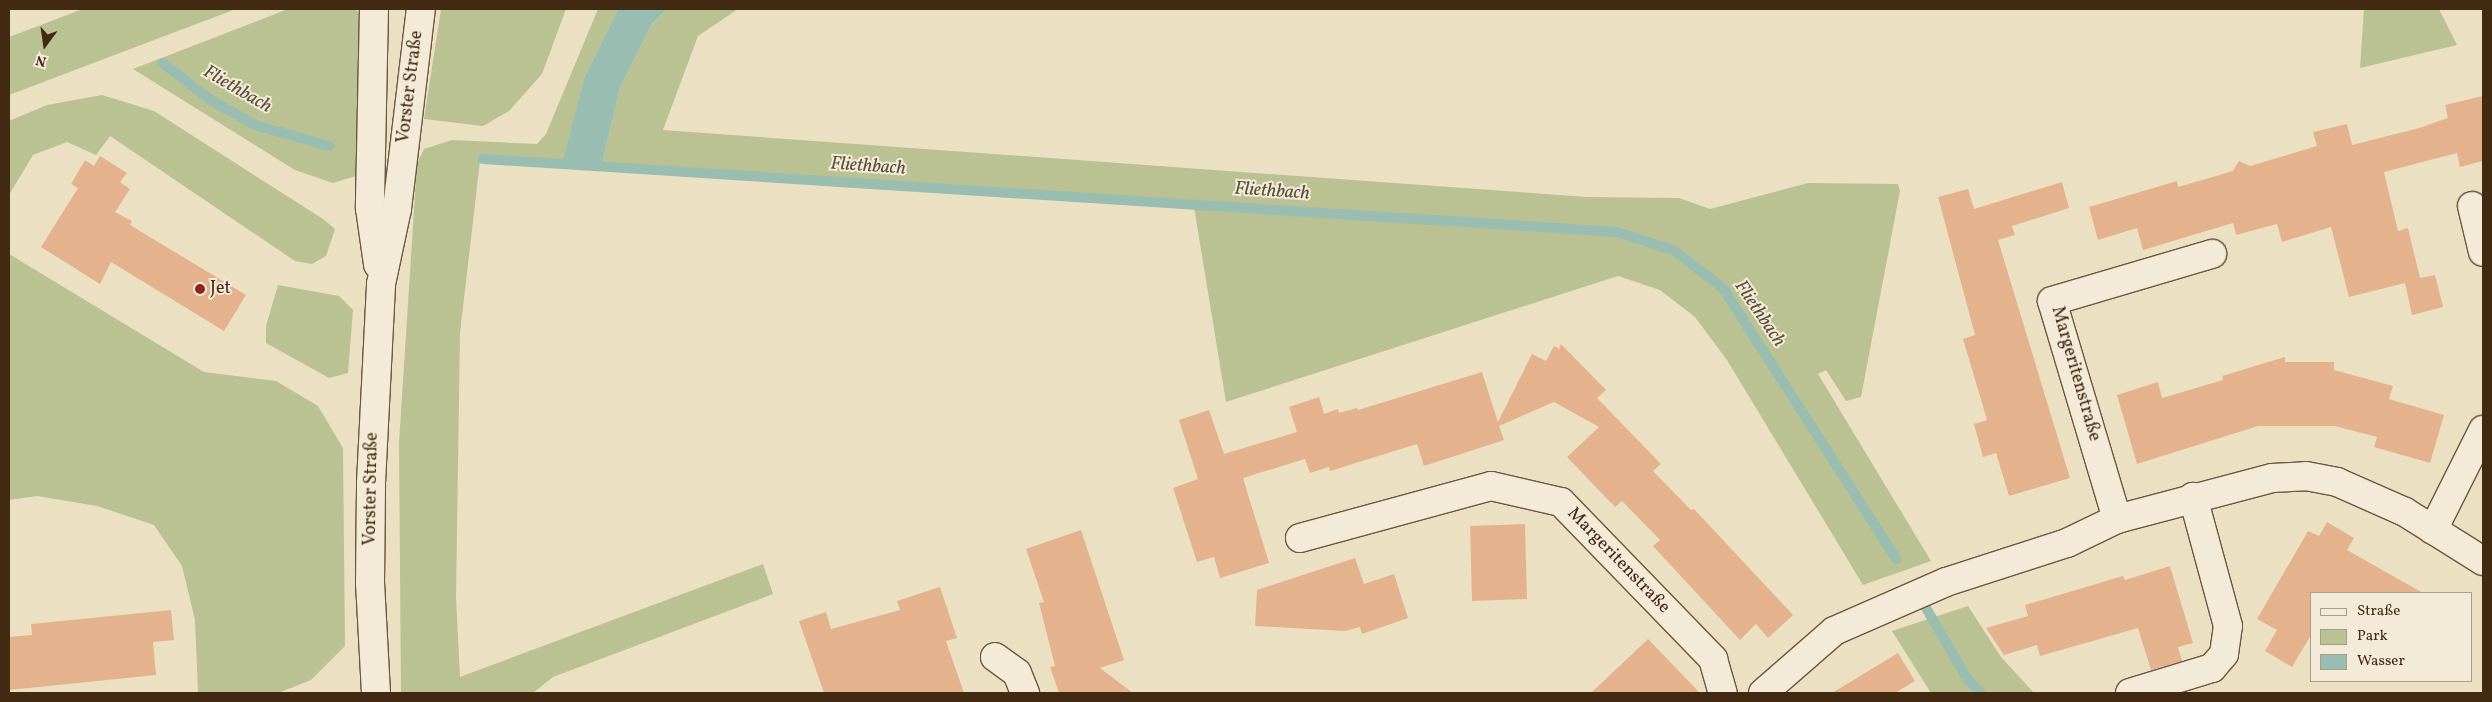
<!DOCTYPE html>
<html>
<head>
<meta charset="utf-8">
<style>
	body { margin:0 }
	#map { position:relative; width:2492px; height:702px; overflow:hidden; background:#ece0c3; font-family:Vollkorn,serif }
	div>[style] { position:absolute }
	.green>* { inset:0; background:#bac192 }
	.water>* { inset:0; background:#99bdb0 }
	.stream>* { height:10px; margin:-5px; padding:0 5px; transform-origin:5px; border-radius:5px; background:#99bdb0 }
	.building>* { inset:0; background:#e4b38e }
	.roads { filter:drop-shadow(1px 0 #6c573e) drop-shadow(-1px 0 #6c573e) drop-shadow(0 1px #6c573e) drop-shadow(0 -1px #6c573e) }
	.street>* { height:28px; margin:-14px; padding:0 14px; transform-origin:14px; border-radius:14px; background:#f3ebd8 }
	.secondary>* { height:28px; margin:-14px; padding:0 14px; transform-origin:14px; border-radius:14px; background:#f3ebd8 }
	.dots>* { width:14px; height:14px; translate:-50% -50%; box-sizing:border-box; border:2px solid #f3ebd8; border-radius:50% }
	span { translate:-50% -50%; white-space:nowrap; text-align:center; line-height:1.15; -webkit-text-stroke:4px #f3ebd8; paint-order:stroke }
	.street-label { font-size:18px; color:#422912 }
	.poi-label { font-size:18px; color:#422912 }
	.left { translate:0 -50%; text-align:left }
	.water-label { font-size:19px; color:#584e3a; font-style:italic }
	.frame { position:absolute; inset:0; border:10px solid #422912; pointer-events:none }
	.legend { position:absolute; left:2310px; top:592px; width:162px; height:90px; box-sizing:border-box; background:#f3ebd8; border:1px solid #ac9d89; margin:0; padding:6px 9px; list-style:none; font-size:15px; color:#422912 }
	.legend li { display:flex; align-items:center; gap:10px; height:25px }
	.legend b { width:25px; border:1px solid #ac9d89 }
	.north { position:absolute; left:20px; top:20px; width:50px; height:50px; -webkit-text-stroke:4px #f3ebd8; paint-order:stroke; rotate:194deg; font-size:14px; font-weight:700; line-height:20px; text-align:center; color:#422912 }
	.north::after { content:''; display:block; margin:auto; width:18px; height:22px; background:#422912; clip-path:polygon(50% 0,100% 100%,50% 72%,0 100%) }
</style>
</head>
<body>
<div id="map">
	<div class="green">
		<i style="clip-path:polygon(83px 9px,236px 9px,9px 95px,9px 37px)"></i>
		<i style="clip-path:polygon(288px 9px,352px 9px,361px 12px,359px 175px,333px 183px,295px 170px,133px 69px)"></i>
		<i style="clip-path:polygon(441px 9px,566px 9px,542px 74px,509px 111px,483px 126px,424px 119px)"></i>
		<i style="clip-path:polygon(598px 9px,618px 9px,584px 78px,564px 161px,602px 163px,620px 88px,652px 24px,667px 9px,738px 9px,698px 36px,663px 130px,1587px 197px,1679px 198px,1710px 209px,1808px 183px,1898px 184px,1900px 191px,1861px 397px,1846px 401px,1826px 370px,1818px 374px,1931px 561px,1863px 585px,1727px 360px,1695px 317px,1660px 290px,1618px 276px,1226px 402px,1194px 207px,480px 161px,460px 333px,456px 598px,460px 677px,763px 564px,773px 594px,553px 677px,533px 693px,401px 693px,399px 443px,417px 164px,424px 149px,452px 140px,537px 144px,546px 134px)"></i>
		<i style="clip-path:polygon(2364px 9px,2439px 9px,2457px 45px,2360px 68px)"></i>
		<i style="clip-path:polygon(102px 95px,154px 111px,323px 219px,335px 229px,326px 256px,312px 264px,295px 261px,110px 136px,96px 155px,67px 142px,33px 155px,9px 195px,9px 121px,47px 105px)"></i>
		<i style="clip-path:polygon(9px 254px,204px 372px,276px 381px,318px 406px,343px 448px,345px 646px,311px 680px,278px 693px,198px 693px,195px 620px,182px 566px,154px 525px,97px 506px,37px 496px,9px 500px)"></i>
		<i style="clip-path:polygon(278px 285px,339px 296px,353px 310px,348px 373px,329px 378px,266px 343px,266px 326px)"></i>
		<i style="clip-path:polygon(1968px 606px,2001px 657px,2034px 693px,1931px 693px,1892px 631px)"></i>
	</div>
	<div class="water">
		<i style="clip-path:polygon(618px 9px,667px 9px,652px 24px,620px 88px,602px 163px,563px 161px,584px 78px)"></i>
	</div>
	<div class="stream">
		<i style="left:163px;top:63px;width:58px;rotate:38deg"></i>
		<i style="left:209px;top:99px;width:53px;rotate:29.5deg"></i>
		<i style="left:255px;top:125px;width:77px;rotate:15.8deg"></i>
		<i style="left:483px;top:159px;width:1136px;rotate:3.68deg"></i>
		<i style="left:1617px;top:232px;width:59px;rotate:17.8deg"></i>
		<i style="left:1673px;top:250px;width:63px;rotate:37.2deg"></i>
		<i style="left:1723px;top:288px;width:322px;rotate:57.4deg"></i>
		<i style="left:1926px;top:608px;width:83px;rotate:59.7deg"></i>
		<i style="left:1968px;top:680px;width:18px;rotate:45deg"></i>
	</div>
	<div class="building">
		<i style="clip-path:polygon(2483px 96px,2483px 161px,2460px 167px,2457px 153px,2384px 172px,2398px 231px,2408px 228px,2420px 278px,2435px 275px,2443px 307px,2412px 315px,2405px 283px,2349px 297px,2331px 227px,2282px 242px,2277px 224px,2236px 235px,2233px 223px,2143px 250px,2137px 228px,2098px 240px,2089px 207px,2177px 181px,2178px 187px,2233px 171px,2239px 161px,2250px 166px,2317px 146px,2313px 132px,2347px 124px,2352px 145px,2419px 128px,2448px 118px,2445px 105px)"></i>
		<i style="clip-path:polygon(100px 156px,127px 173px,120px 182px,130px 189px,115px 212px,132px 221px,130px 225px,246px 295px,224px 331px,111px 262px,100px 284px,41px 247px,78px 188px,71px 184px,85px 160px,94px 166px)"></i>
		<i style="clip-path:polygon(2062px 182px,2069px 208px,2012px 226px,2015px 235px,1998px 240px,2070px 478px,2009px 496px,1996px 453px,1983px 457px,1974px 424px,1987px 420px,1963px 339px,1975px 335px,1938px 197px,1968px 189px,1974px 209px)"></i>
		<i style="clip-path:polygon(1561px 344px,1606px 390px,1597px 398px,1661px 464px,1653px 471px,1691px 510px,1694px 509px,1793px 615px,1768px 638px,1756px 624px,1740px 640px,1653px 546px,1660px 540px,1622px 501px,1615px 507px,1567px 457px,1599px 427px,1554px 402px,1499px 426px,1504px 440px,1424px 466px,1417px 444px,1330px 471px,1329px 467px,1310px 473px,1305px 459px,1243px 478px,1269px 563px,1220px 578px,1214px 557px,1197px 562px,1173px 488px,1198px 479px,1179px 420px,1209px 410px,1224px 454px,1297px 432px,1289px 407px,1319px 397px,1324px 414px,1338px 409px,1339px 413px,1357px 408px,1358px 410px,1482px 372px,1498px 422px,1532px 354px,1546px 361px,1554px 346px,1559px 349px)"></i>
		<i style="clip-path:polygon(2285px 357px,2285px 362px,2334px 362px,2334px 370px,2393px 386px,2389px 399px,2444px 415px,2430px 463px,2374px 447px,2377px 437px,2335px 426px,2258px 426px,2137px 464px,2117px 395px,2158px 382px,2162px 398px,2223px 380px,2222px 376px)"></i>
		<i style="clip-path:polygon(2327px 522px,2354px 538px,2347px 550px,2423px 593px,2311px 593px,2311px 635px,2292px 667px,2265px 651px,2277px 630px,2257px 619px,2308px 531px,2319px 536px)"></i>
		<i style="clip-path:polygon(1525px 524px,1527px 599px,1472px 601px,1470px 526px)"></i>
		<i style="clip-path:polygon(1081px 530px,1124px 660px,1100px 668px,1133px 693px,1059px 693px,1050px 667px,1055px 666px,1039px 603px,1044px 602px,1026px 549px)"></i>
		<i style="clip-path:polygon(1355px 558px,1364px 584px,1394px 574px,1408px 618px,1362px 634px,1360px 627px,1345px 631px,1255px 626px,1257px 590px)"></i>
		<i style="clip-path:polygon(2170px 566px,2193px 643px,2178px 647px,2182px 661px,2151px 670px,2138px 628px,2040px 656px,2037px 645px,2004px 655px,1986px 628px,2028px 616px,2025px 605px,2123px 576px,2125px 580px)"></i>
		<i style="clip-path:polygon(940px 587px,957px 638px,946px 641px,964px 693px,824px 693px,799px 621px,826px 612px,831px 629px,900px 610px,897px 601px)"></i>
		<i style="clip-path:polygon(171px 610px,174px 640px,153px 642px,156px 675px,9px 690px,9px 637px,32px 635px,31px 624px)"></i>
		<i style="clip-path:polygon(1648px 639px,1700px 693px,1591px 693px)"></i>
		<i style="clip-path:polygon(1898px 653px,1915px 681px,1895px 693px,1832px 693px)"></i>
	</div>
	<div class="roads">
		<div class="street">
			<i style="left:2472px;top:206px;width:47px;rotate:76.6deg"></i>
			<i style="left:2117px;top:519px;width:227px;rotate:-106.6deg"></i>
			<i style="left:2052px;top:301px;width:167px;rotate:-16.4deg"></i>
			<i style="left:2433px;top:530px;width:112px;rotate:-63.4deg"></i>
			<i style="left:1300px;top:538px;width:198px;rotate:-15.2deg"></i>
			<i style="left:1491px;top:486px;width:72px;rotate:12.9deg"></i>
			<i style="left:1561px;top:502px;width:219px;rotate:45.9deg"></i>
			<i style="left:1713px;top:659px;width:35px;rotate:74deg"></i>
			<i style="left:995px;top:657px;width:27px;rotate:36deg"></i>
			<i style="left:1017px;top:673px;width:22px;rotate:68deg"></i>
			<i style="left:1763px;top:693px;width:94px;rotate:-41.1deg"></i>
			<i style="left:1834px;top:631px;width:122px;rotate:-23.6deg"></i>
			<i style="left:1946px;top:582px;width:127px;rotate:-17.9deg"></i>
			<i style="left:2067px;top:543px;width:55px;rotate:-25.6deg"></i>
			<i style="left:2117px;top:519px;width:160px;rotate:-14.8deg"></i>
			<i style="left:2272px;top:478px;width:34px;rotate:-3deg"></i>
			<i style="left:2306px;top:476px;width:32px;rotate:11deg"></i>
			<i style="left:2337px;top:482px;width:74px;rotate:23.8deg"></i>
			<i style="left:2405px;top:512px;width:92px;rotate:32.1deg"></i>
			<i style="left:2130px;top:693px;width:86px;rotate:-17deg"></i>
			<i style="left:2212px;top:668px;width:18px;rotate:-49deg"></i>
			<i style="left:2224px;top:654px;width:28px;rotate:-82deg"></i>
			<i style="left:2228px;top:626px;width:134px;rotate:-105.2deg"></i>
		</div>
		<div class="secondary">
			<i style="left:374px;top:9px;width:199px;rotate:91.2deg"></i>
			<i style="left:370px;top:208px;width:57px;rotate:81.9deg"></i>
			<i style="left:376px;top:693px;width:110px;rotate:-93.1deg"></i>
			<i style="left:370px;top:583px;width:100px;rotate:-89.4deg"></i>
			<i style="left:371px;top:483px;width:199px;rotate:-87.1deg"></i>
			<i style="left:381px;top:284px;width:77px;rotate:-78deg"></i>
			<i style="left:397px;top:209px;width:201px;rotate:-83.2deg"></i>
		</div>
	</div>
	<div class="dots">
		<i style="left:200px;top:289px;background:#8f2418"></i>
	</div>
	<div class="street-label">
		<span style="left:411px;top:87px;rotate:-83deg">Vorster Straße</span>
		<span style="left:2075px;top:374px;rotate:74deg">Margeritenstraße</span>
		<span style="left:372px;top:489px;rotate:-89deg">Vorster Straße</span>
		<span style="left:1618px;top:561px;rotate:46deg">Margeritenstraße</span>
	</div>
	<div class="poi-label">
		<span class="left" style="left:210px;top:289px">Jet</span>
	</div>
	<div class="water-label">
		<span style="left:237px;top:90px;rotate:30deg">Fliethbach</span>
		<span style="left:868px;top:167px;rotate:4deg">Fliethbach</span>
		<span style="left:1272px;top:192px;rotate:4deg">Fliethbach</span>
		<span style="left:1759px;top:314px;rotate:56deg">Fliethbach</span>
	</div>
	<div class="frame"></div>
	<ul class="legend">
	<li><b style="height:6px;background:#f3ebd8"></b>Straße</li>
	<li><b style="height:14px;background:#bac192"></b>Park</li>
	<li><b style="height:14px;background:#99bdb0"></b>Wasser</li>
	</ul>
	<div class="north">N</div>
</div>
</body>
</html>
